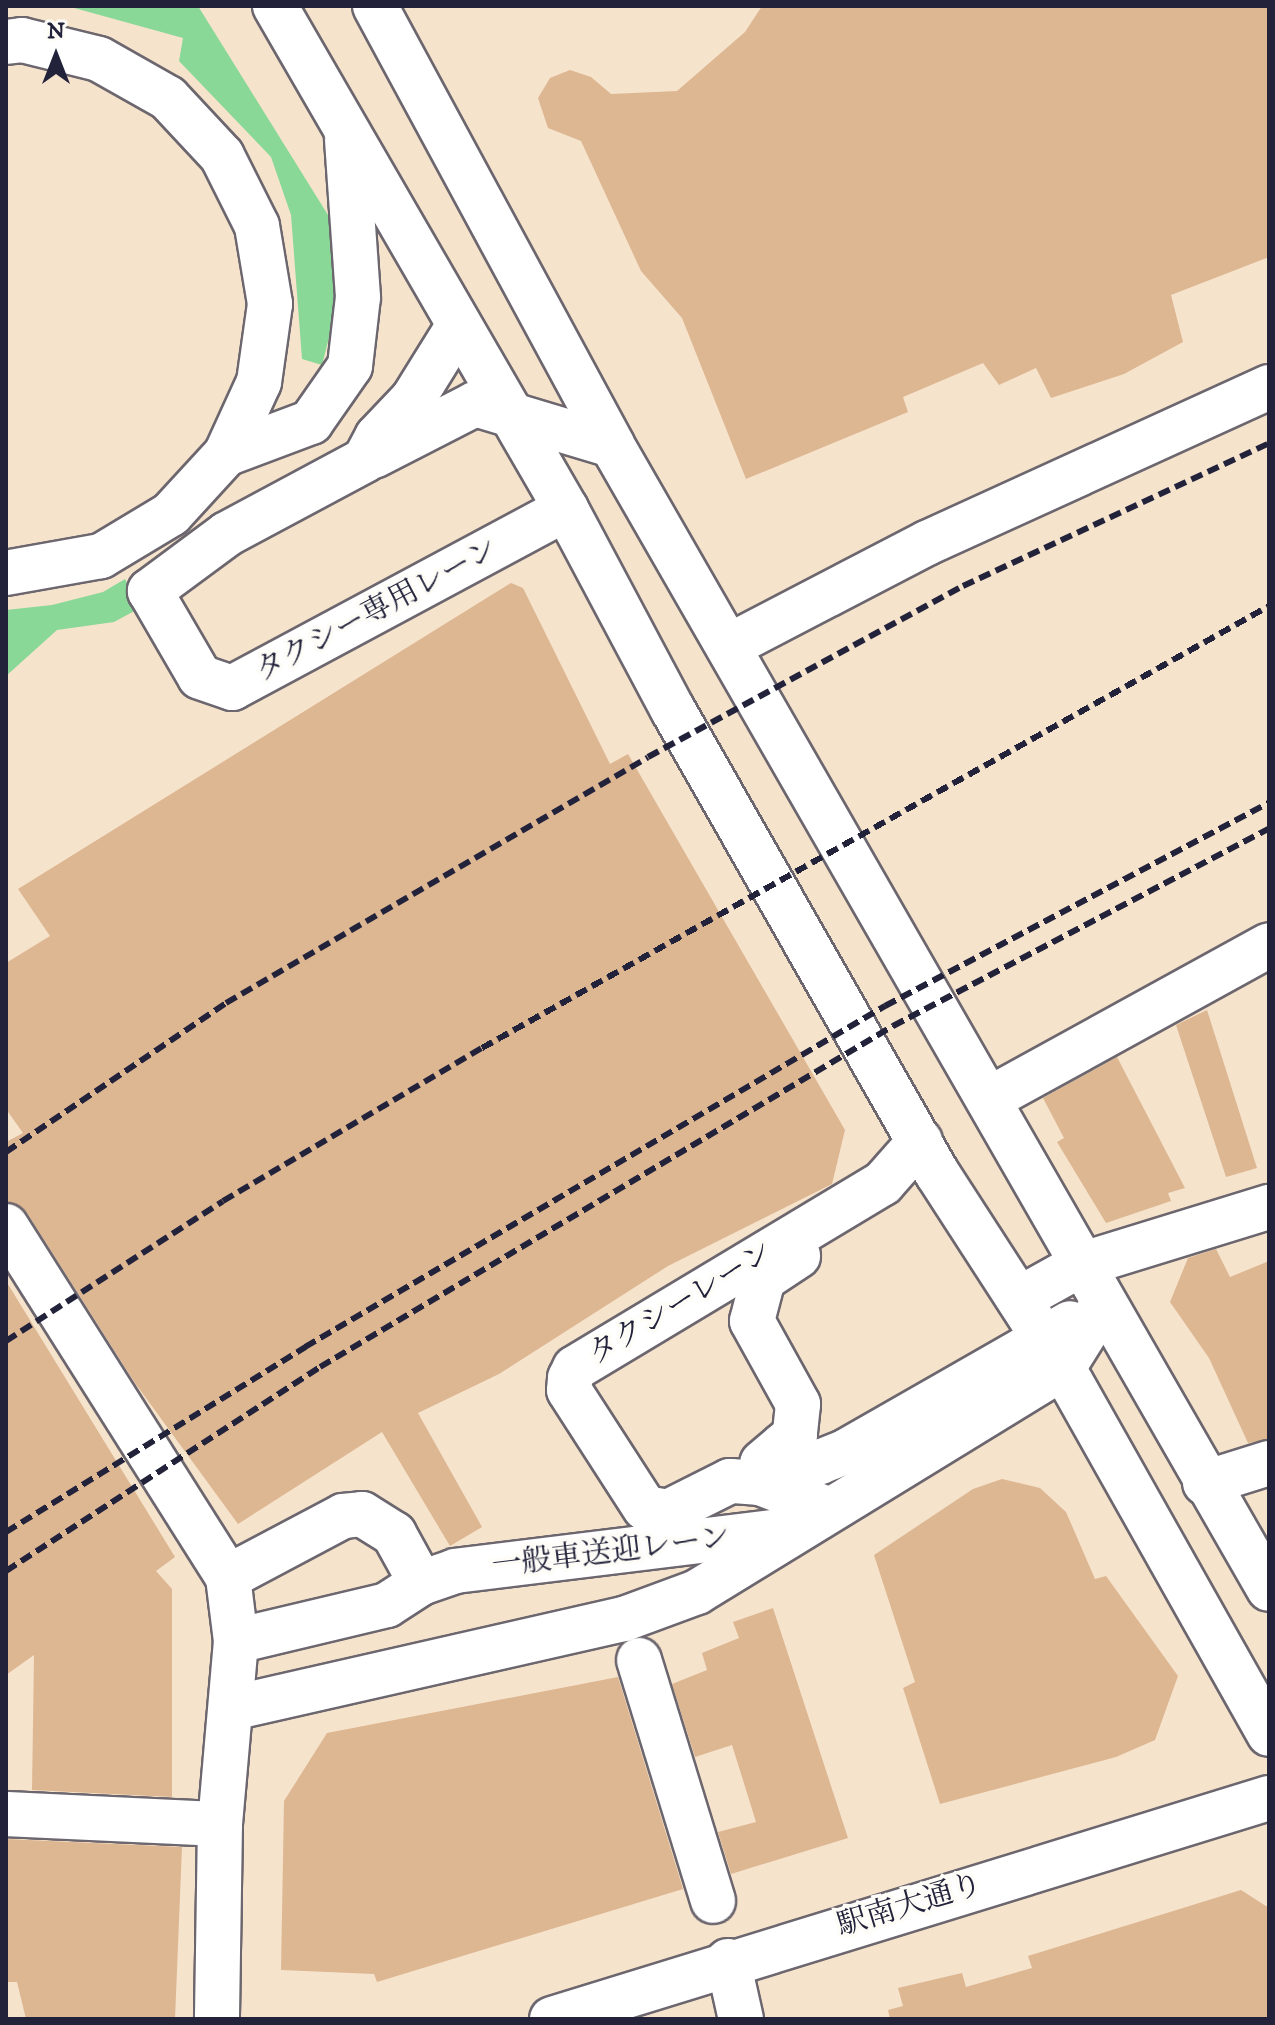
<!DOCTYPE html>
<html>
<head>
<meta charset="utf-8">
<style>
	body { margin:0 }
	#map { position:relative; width:1275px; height:2025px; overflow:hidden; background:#f6e3cc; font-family:"IM FELL DW Pica","Noto Serif JP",serif }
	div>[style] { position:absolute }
	.green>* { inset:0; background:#89d897 }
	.building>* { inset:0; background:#ddb692 }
	.roads { filter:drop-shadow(2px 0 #6c666e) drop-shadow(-2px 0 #6c666e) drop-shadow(0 2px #6c666e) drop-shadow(0 -2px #6c666e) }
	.minor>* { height:44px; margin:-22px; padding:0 22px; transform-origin:22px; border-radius:22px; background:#fff }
	.rail>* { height:6px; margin-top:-3px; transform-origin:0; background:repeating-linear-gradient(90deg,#22223b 0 12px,transparent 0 18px) }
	span { translate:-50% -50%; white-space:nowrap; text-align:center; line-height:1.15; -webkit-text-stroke:7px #fdfcf7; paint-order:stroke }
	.street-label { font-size:30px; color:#22223b }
	.frame { position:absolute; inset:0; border:8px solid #22223b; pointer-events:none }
	.north { position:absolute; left:16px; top:16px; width:80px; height:80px; -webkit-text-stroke:6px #fdfcf7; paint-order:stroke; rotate:0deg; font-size:22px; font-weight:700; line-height:32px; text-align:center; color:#22223b }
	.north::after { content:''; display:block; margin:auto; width:28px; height:36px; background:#22223b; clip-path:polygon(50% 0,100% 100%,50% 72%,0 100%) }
</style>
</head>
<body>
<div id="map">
	<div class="green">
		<i style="clip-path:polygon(67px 6px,198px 6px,328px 215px,335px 254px,334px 318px,322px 365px,302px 359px,291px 215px,271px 157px,179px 61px,183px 38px)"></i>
		<i style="clip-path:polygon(125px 579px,140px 608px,114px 622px,57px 630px,6px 676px,6px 610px,52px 605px,103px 592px)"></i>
	</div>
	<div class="building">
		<i style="clip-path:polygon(762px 6px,1269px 6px,1269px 257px,1171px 295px,1183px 342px,1124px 374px,1051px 398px,1036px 368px,999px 385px,983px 363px,903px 397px,908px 412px,746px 479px,682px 318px,641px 271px,581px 141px,548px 128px,538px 98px,550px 78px,570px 70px,591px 77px,611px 94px,677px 91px,745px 32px)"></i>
		<i style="clip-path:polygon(511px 583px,523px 588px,610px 764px,628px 754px,845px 1130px,832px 1184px,668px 1266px,499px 1374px,418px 1413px,482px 1527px,450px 1546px,382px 1432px,238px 1524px,135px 1383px,27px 1213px,6px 1201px,6px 1142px,23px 1133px,6px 1109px,6px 963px,50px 936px,18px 889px)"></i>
		<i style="clip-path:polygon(1207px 1010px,1257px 1168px,1226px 1177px,1176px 1025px)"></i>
		<i style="clip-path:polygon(1117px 1057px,1185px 1188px,1168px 1193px,1171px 1201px,1106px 1223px,1057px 1142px,1064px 1138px,1043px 1098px)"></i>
		<i style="clip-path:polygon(1216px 1249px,1230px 1277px,1269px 1261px,1269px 1439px,1248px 1443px,1209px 1358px,1170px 1302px,1188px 1258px)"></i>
		<i style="clip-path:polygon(6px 1281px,175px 1557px,156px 1571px,172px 1589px,172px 1797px,32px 1790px,34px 1655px,6px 1675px)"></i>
		<i style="clip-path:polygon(1002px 1479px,1040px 1488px,1066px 1512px,1095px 1579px,1106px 1576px,1178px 1676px,1155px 1740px,1116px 1757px,940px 1804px,903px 1688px,915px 1682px,874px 1555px,973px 1489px)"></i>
		<i style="clip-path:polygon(773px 1608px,848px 1838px,731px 1874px,718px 1832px,756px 1822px,732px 1745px,695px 1757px,672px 1684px,707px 1670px,702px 1653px,739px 1638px,733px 1622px)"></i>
		<i style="clip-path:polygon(618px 1677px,683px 1889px,377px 1982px,374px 1974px,281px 1970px,284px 1801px,327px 1733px)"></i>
		<i style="clip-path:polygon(6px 1839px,182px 1847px,175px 2019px,26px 2019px,17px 1982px,6px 1982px)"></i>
		<i style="clip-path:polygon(1241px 1890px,1269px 1908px,1269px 2019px,890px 2019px,888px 2010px,903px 2006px,898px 1988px,962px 1973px,966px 1987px,1032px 1968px,1028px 1956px)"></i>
	</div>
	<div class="roads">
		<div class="minor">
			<i style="left:275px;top:6px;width:581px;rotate:59.95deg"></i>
			<i style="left:566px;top:509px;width:228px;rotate:62deg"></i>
			<i style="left:673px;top:710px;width:533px;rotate:60.31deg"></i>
			<i style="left:937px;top:1173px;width:232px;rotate:57.1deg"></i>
			<i style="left:1063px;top:1368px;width:420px;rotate:60.6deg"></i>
			<i style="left:375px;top:6px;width:499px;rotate:61.6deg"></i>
			<i style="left:612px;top:445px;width:1319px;rotate:60.13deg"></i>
			<i style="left:6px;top:42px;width:16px;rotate:-7deg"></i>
			<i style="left:22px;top:40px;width:79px;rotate:13.9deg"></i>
			<i style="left:99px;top:59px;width:79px;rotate:29.5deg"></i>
			<i style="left:168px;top:98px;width:79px;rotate:47deg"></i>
			<i style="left:222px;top:156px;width:78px;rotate:63.4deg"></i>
			<i style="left:257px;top:226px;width:79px;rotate:80.5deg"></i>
			<i style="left:270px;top:304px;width:79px;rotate:98deg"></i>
			<i style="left:259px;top:382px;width:79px;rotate:114.6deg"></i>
			<i style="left:226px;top:454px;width:81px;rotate:132.5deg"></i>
			<i style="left:171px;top:514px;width:82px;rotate:149deg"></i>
			<i style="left:101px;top:556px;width:97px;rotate:169.9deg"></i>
			<i style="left:457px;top:328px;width:84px;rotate:121.8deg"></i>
			<i style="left:413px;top:399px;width:52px;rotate:133.5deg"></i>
			<i style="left:377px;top:437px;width:26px;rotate:118deg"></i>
			<i style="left:365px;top:460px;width:157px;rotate:151.8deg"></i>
			<i style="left:227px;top:534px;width:96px;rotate:143.5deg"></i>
			<i style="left:150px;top:591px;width:99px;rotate:59.8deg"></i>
			<i style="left:200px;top:677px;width:34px;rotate:19deg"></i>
			<i style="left:232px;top:688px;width:379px;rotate:-28.2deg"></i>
			<i style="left:226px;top:454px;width:91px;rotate:-20.6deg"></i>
			<i style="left:311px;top:422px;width:68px;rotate:-55.1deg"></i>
			<i style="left:350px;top:366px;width:69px;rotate:-83.4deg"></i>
			<i style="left:358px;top:297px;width:158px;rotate:-94deg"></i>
			<i style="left:374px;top:456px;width:114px;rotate:-27.2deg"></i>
			<i style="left:475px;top:404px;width:143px;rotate:16.7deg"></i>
			<i style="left:731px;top:645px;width:221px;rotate:-27.5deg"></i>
			<i style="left:927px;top:543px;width:376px;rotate:-24.5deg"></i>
			<i style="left:991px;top:1098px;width:317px;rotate:-28.8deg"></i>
			<i style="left:6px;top:1226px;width:415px;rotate:57.7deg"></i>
			<i style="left:228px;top:1577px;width:64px;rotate:82.9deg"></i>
			<i style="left:236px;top:1641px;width:184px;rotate:95deg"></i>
			<i style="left:220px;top:1824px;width:195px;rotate:90.9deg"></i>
			<i style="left:1019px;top:1299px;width:70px;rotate:-29.1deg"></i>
			<i style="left:1080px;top:1265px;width:198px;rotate:-17.1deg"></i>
			<i style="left:752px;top:1321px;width:43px;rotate:-75.3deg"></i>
			<i style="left:763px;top:1279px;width:42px;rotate:-33.3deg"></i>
			<i style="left:752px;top:1321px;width:95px;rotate:61deg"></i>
			<i style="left:798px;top:1404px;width:31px;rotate:96deg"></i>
			<i style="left:795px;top:1435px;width:43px;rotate:139.7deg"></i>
			<i style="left:782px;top:1446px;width:23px;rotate:38deg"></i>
			<i style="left:800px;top:1460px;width:20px;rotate:6deg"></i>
			<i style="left:820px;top:1462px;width:27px;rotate:-22deg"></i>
			<i style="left:845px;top:1452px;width:259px;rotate:-29.8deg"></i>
			<i style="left:1205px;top:1483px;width:67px;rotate:-17.4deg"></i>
			<i style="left:828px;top:1509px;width:73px;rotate:-159.1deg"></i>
			<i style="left:760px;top:1483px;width:30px;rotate:-176deg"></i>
			<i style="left:730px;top:1481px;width:69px;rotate:153.4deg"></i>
			<i style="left:668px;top:1512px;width:23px;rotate:-170deg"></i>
			<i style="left:645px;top:1508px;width:140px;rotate:-122.8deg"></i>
			<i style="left:569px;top:1390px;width:12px;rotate:-85deg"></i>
			<i style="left:570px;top:1378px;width:11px;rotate:-63deg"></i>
			<i style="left:575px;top:1368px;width:359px;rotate:-31deg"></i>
			<i style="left:883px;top:1183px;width:56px;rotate:-48.6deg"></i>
			<i style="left:228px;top:1577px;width:130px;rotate:-27.9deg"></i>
			<i style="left:343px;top:1516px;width:19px;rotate:-6deg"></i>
			<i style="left:362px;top:1514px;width:38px;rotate:32deg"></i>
			<i style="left:394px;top:1534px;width:56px;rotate:61.1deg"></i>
			<i style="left:236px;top:1641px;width:155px;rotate:-13.4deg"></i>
			<i style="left:387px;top:1605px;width:40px;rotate:-32.9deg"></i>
			<i style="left:421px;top:1583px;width:36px;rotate:-19deg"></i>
			<i style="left:455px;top:1571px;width:336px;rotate:-7deg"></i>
			<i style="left:639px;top:1660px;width:252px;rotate:72.9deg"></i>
			<i style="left:232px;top:1708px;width:402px;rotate:-12.8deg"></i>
			<i style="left:624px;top:1619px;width:78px;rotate:-20.3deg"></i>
			<i style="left:697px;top:1592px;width:429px;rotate:-31.5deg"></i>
			<i style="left:1063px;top:1368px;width:75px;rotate:-58deg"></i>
			<i style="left:6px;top:1814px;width:214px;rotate:2.7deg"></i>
			<i style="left:728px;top:1961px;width:59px;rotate:77.4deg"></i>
			<i style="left:552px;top:2019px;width:750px;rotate:-17.13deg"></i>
		</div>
	</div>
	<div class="rail">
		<i style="left:6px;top:1152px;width:266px;rotate:-34.1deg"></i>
		<i style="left:226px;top:1003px;width:488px;rotate:-30.2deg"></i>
		<i style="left:648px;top:757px;width:358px;rotate:-28.5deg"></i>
		<i style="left:963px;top:586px;width:338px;rotate:-25deg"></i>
		<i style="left:6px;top:1341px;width:258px;rotate:-32.8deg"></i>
		<i style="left:223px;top:1201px;width:301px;rotate:-30.6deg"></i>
		<i style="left:482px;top:1048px;width:903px;rotate:-29.32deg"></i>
		<i style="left:6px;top:1532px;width:352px;rotate:-31.7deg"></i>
		<i style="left:305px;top:1347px;width:673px;rotate:-30.45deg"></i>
		<i style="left:885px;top:1006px;width:434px;rotate:-27.9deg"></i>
		<i style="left:6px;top:1571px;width:374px;rotate:-33deg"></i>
		<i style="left:320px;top:1367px;width:667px;rotate:-30.76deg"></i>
		<i style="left:893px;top:1026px;width:424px;rotate:-27.7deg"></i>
	</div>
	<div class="street-label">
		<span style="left:377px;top:611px;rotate:-28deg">タクシー専用レーン</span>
		<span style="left:681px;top:1304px;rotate:-31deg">タクシーレーン</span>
		<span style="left:611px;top:1553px;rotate:-7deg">一般車送迎レーン</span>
		<span style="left:910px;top:1906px;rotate:-17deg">駅南大通り</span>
	</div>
	<div class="frame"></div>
	<div class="north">N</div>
</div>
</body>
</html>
